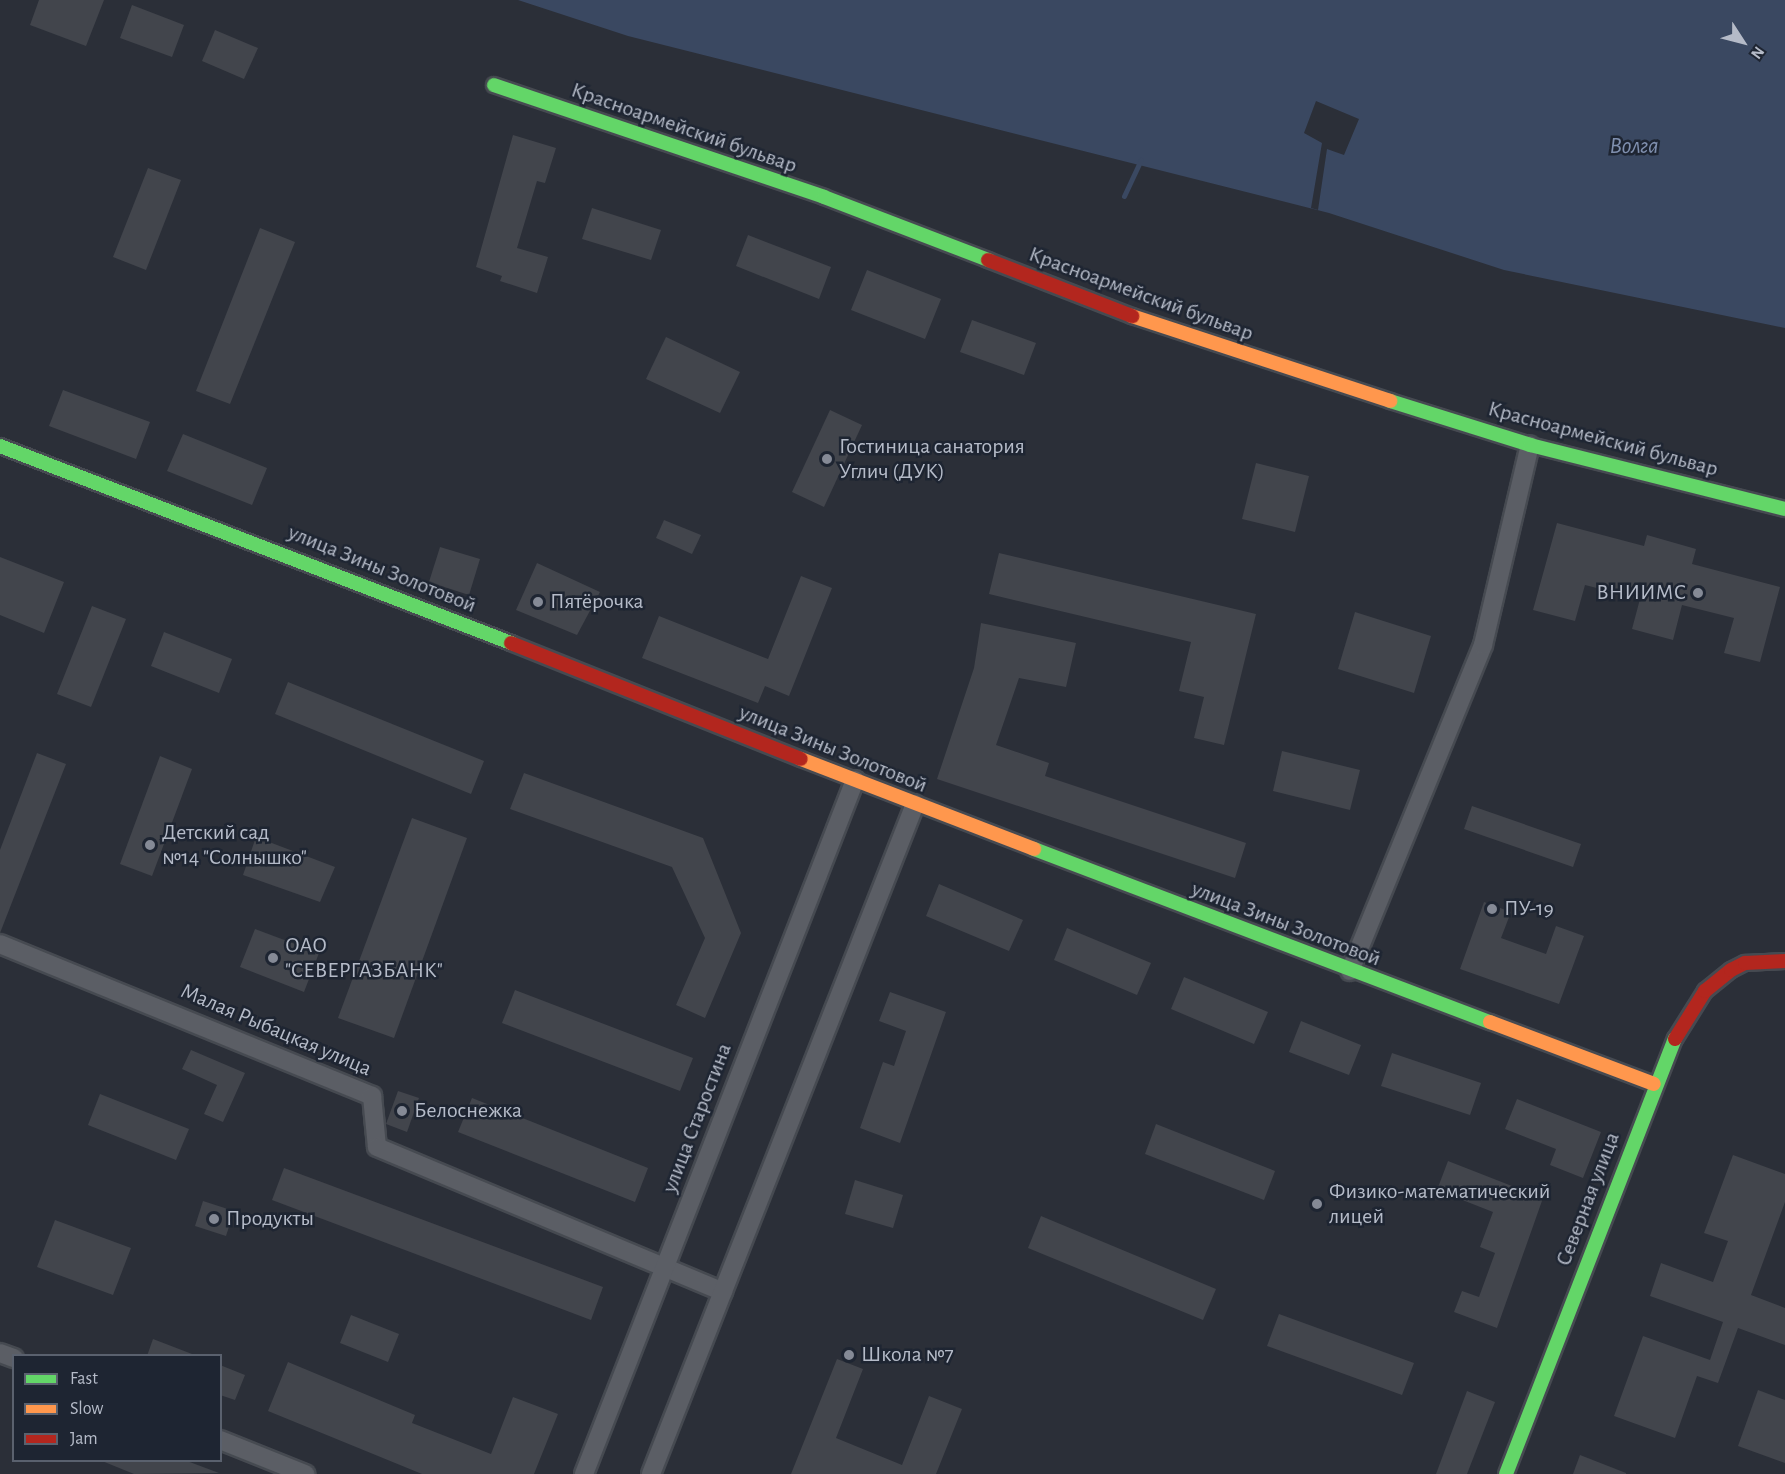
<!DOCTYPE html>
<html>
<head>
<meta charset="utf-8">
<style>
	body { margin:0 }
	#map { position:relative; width:1785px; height:1474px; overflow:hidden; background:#2b2f38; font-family:"Alegreya Sans",sans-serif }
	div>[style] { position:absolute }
	.water>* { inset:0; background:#3a4861 }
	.pier>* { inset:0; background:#2b2f38 }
	.stream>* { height:5px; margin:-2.5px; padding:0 2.5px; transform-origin:2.5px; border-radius:2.5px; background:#3a4861 }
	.building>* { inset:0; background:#42454c }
	.roads { filter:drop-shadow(2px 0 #464a51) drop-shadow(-2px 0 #464a51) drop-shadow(0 2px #464a51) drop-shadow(0 -2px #464a51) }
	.street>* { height:18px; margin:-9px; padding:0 9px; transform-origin:9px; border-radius:9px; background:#5b5e65 }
	.fast>* { height:14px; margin:-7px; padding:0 7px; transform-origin:7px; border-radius:7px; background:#63d668 }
	.slow>* { height:14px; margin:-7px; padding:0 7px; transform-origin:7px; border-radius:7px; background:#ff974d }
	.jam>* { height:14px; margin:-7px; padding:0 7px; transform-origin:7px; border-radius:7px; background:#b3261e }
	.dots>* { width:16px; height:16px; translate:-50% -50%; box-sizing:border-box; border:3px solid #1e2532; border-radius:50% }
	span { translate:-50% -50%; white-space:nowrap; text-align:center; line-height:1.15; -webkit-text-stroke:5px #1e2532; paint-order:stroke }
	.street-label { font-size:22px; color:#b5bbc8 }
	.poi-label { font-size:22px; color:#b5bbc8 }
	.left { translate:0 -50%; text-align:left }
	.right { translate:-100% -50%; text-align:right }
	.water-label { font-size:24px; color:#7f8fae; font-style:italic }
	.legend { position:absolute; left:12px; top:1354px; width:210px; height:108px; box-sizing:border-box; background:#1e2532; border:2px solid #5a616e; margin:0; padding:8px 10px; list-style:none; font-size:18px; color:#b5bbc8 }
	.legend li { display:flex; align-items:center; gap:12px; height:30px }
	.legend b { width:30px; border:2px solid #5a616e }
	.north { position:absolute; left:1713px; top:12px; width:60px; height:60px; -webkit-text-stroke:4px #1e2532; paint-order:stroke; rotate:126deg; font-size:16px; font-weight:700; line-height:24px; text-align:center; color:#b5bbc8 }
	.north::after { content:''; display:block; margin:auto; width:21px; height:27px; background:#b5bbc8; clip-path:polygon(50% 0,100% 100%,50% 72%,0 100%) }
</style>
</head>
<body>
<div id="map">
	<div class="water">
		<i style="clip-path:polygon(518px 0,1785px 0,1785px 328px,1504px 270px,1329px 213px,628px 36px)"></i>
	</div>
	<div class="pier">
		<i style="clip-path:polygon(1316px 101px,1359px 119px,1344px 155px,1327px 149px,1318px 210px,1311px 208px,1322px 143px,1304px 133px)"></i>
	</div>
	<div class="stream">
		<i style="left:1124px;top:196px;width:40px;rotate:-65deg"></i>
	</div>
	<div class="building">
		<i style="clip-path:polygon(39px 0,104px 0,86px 46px,30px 25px)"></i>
		<i style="clip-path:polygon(132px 5px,184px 25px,172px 57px,120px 38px)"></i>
		<i style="clip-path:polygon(215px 30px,258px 48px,244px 79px,202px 61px)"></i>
		<i style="clip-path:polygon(513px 135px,556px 148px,545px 183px,537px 181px,517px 248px,548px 257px,537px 293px,500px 281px,502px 276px,476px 267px)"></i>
		<i style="clip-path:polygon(148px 168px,181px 180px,146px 270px,113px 257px)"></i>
		<i style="clip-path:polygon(592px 208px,661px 230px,651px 260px,582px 239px)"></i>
		<i style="clip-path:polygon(260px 228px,295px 242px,230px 404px,196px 391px)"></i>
		<i style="clip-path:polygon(748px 235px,831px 267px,819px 299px,736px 266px)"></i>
		<i style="clip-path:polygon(867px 270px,941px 299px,925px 339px,851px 310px)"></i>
		<i style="clip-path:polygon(972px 320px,1036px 343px,1024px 375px,960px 352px)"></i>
		<i style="clip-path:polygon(666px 337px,740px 372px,720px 413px,646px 379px)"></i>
		<i style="clip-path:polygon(63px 390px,150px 422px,136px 459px,49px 426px)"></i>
		<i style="clip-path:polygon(830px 410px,862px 425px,824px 507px,792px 492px)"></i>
		<i style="clip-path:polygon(183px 434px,267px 468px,252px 505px,167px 471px)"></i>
		<i style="clip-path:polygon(1256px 463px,1309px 476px,1295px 532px,1242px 519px)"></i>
		<i style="clip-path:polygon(664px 520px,701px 535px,692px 554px,656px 538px)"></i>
		<i style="clip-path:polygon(1557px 523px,1644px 546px,1647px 535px,1696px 549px,1692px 564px,1780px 587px,1760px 662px,1724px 653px,1734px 618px,1682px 605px,1673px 640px,1632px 629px,1640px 599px,1585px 585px,1575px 621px,1533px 610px)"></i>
		<i style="clip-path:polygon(440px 547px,480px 559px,469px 595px,429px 582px)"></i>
		<i style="clip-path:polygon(999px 553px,1256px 614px,1224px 745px,1194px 738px,1204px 697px,1179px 691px,1191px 642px,989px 594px)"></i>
		<i style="clip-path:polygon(0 557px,64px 582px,44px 633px,0 615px)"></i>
		<i style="clip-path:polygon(537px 563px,600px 592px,577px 635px,516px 610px)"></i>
		<i style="clip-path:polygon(801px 576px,832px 588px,789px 696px,765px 686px,758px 703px,642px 658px,659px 616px,768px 659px)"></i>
		<i style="clip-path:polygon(92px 606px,126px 619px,91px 707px,57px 694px)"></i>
		<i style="clip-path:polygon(1355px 612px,1431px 636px,1414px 693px,1338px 669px)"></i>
		<i style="clip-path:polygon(981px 623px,1076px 643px,1066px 687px,1019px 678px,996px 745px,1049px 763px,1045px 776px,1246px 843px,1235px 878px,937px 779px,974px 668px)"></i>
		<i style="clip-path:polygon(164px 632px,232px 659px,219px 693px,151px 666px)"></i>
		<i style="clip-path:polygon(288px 682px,484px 761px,471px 794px,275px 714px)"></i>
		<i style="clip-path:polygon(1282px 751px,1360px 770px,1350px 810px,1273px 791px)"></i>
		<i style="clip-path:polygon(37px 753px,66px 764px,0 933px,0 850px)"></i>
		<i style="clip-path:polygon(160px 756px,192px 769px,152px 876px,120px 864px)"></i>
		<i style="clip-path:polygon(524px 773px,703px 838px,741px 933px,705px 1018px,676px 1005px,705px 938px,672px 867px,510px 809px)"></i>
		<i style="clip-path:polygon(1472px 806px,1581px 844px,1573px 867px,1464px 829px)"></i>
		<i style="clip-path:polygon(412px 818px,467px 838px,394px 1038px,338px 1018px)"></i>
		<i style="clip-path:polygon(256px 837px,335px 867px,320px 902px,243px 875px)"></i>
		<i style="clip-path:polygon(939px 884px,1023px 920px,1009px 951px,926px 916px)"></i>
		<i style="clip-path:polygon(1484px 902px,1511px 912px,1501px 938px,1546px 954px,1556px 926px,1584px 936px,1559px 1004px,1460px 969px)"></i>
		<i style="clip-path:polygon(1067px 928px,1151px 963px,1137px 995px,1054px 960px)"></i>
		<i style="clip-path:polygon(255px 929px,319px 953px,304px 992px,240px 967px)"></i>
		<i style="clip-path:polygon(1184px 977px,1268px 1012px,1254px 1044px,1171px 1009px)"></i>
		<i style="clip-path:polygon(515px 990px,693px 1058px,680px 1091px,502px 1023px)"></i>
		<i style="clip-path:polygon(890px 992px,946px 1012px,900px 1143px,860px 1128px,883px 1062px,894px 1066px,906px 1031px,879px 1021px)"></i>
		<i style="clip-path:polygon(1301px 1021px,1361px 1045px,1349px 1075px,1289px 1052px)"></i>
		<i style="clip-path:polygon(191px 1050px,245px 1073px,223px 1122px,204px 1114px,217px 1085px,182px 1069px)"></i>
		<i style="clip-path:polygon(1392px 1053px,1481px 1083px,1470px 1115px,1381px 1086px)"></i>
		<i style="clip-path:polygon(398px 1091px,419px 1098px,407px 1132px,386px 1124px)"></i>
		<i style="clip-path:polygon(100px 1094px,189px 1129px,176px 1160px,88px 1125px)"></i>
		<i style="clip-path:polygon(472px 1098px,648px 1168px,635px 1202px,458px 1132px)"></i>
		<i style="clip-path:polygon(1517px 1099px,1601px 1132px,1583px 1178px,1550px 1165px,1556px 1149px,1505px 1129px)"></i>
		<i style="clip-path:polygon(1156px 1124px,1275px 1171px,1264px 1200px,1145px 1154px)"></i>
		<i style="clip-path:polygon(1733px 1155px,1785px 1174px,1785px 1202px,1751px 1295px,1785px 1308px,1785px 1345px,1738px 1328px,1718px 1383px,1697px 1376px,1675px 1438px,1614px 1416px,1643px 1336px,1710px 1360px,1723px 1322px,1650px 1296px,1661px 1263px,1713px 1282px,1728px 1241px,1704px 1233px)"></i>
		<i style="clip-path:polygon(1448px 1161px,1543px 1198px,1497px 1328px,1454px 1312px,1462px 1291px,1479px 1297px,1495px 1253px,1480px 1247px,1493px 1212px,1437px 1190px)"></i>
		<i style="clip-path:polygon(284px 1168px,603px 1287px,591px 1320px,272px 1200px)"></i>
		<i style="clip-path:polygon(855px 1180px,903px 1195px,893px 1228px,845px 1214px)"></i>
		<i style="clip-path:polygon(203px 1201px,234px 1211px,226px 1236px,195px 1226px)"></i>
		<i style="clip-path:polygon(1041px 1216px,1216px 1289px,1203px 1320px,1028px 1248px)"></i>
		<i style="clip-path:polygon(55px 1220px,131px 1248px,113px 1295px,37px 1267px)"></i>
		<i style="clip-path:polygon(1279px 1314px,1414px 1363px,1402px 1395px,1267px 1346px)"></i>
		<i style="clip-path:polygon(351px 1315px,399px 1334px,388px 1362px,340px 1343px)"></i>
		<i style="clip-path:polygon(153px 1339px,192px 1354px,192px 1356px,147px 1356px)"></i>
		<i style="clip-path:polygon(837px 1359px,863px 1369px,836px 1438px,902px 1465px,929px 1396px,962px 1409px,936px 1474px,791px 1474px)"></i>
		<i style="clip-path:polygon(288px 1362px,415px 1415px,412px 1423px,491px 1454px,513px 1397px,558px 1414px,534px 1474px,422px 1474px,268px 1411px)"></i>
		<i style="clip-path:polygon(220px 1365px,245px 1375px,235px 1400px,220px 1395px)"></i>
		<i style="clip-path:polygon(1758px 1390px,1785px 1400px,1785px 1463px,1738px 1446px)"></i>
		<i style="clip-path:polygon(1467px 1391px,1495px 1402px,1467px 1474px,1436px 1474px)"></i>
		<i style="clip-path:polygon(1580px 1455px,1626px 1473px,1626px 1474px,1573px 1474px)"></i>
		<i style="clip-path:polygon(102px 1461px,187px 1461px,219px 1473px,134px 1474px)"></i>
	</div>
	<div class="roads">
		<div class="street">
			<i style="left:0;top:944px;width:402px;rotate:22.2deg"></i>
			<i style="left:372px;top:1096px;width:51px;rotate:84.4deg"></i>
			<i style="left:377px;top:1147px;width:375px;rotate:22.7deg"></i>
			<i style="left:1350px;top:971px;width:352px;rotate:-67.8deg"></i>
			<i style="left:1483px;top:645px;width:205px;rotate:-76.8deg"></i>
			<i style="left:0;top:1353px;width:15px;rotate:20deg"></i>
			<i style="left:220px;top:1440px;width:92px;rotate:21.8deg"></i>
			<i style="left:584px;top:1474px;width:745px;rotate:-68.67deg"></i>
			<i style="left:651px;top:1474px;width:720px;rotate:-68.49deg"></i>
		</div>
		<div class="fast">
			<i style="left:494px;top:85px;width:348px;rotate:18.7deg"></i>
			<i style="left:824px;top:197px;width:176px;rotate:21deg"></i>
			<i style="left:1390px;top:401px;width:147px;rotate:17.4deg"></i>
			<i style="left:1530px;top:445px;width:263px;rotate:14.1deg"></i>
			<i style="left:0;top:446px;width:548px;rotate:21.08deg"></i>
			<i style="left:1034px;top:849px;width:488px;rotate:20.8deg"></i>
			<i style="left:1506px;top:1474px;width:467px;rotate:-68.8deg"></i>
		</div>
		<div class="slow">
			<i style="left:1132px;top:316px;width:272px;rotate:18.2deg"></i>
			<i style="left:801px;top:759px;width:250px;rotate:21.1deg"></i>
			<i style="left:1490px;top:1022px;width:175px;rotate:20.7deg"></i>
		</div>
		<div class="jam">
			<i style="left:988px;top:260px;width:155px;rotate:21.3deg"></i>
			<i style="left:511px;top:643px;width:312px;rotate:21.8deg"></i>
			<i style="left:1675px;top:1039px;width:57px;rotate:-58deg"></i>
			<i style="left:1705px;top:991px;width:33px;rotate:-39deg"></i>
			<i style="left:1731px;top:970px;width:16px;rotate:-27deg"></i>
			<i style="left:1745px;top:963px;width:40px;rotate:-2.9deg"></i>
		</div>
	</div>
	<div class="dots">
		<i style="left:827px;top:459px;background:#858a96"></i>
		<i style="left:1698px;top:593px;background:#858a96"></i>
		<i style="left:538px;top:602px;background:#858a96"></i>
		<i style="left:150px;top:845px;background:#858a96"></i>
		<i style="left:1492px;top:909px;background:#858a96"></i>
		<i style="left:273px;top:958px;background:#858a96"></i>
		<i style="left:402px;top:1111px;background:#858a96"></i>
		<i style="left:1317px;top:1204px;background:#858a96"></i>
		<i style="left:214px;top:1219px;background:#858a96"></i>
		<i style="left:849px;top:1355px;background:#858a96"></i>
	</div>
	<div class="street-label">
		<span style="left:684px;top:128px;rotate:19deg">Красноармейский бульвар</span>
		<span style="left:1141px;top:294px;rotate:20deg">Красноармейский бульвар</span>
		<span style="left:1603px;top:439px;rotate:15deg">Красноармейский бульвар</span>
		<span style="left:382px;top:569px;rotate:22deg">улица Зины Золотовой</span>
		<span style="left:833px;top:749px;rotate:22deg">улица Зины Золотовой</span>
		<span style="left:1286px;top:924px;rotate:21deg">улица Зины Золотовой</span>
		<span style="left:276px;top:1030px;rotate:23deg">Малая Рыбацкая улица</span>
		<span style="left:697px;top:1118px;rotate:-69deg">улица Старостина</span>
		<span style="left:1588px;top:1199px;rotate:-69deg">Северная улица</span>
	</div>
	<div class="poi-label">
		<span class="left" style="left:839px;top:459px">Гостиница санатория<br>Углич (ДУК)</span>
		<span class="right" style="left:1686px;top:593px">ВНИИМС</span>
		<span class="left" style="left:550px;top:602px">Пятёрочка</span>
		<span class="left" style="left:162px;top:845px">Детский сад<br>№14 "Солнышко"</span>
		<span class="left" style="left:1504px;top:909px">ПУ-19</span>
		<span class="left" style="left:285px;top:958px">ОАО<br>"СЕВЕРГАЗБАНК"</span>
		<span class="left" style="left:414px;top:1111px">Белоснежка</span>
		<span class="left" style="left:1329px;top:1204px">Физико-математический<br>лицей</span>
		<span class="left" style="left:226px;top:1219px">Продукты</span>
		<span class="left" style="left:861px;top:1355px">Школа №7</span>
	</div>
	<div class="water-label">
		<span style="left:1634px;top:147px">Волга</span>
	</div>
	<ul class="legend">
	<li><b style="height:8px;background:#63d668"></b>Fast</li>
	<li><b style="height:8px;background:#ff974d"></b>Slow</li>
	<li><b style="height:8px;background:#b3261e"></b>Jam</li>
	</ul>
	<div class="north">N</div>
</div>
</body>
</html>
